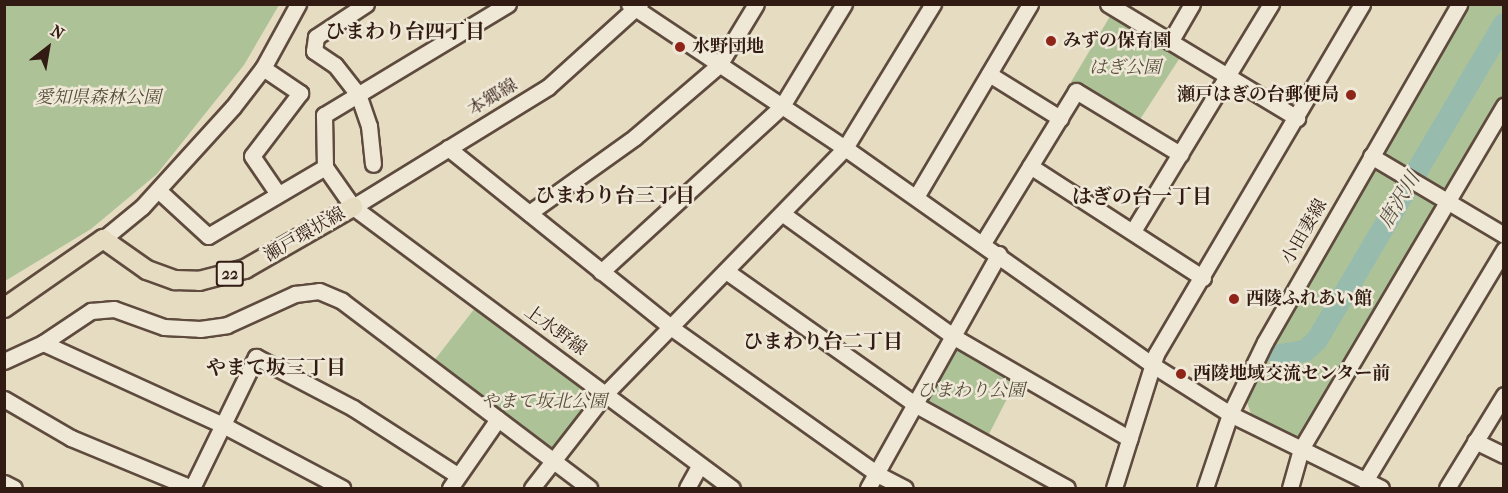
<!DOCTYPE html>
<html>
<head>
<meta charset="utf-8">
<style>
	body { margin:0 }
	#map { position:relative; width:1508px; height:493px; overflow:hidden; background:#e6dcc2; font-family:"IM FELL French Canon","Noto Serif JP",serif }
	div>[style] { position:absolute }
	.green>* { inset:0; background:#aec298 }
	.river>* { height:22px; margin:-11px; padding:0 11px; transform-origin:11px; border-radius:11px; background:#97bcae }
	.roads { filter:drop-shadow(2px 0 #5e4b3e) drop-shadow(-2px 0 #5e4b3e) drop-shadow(0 2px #5e4b3e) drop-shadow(0 -2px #5e4b3e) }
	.minor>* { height:15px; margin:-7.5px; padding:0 7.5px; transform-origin:7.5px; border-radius:7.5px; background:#efe8d7 }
	.major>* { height:18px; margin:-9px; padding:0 9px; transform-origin:9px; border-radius:9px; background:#e6dcc2 }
	.dots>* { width:16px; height:16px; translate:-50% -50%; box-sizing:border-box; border:3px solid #efe8d7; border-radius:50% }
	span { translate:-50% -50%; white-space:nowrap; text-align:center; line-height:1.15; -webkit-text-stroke:5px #efe8d7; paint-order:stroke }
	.shield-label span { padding:2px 4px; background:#efe8d7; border:2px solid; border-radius:4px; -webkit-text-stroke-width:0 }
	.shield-label { font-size:16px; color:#311b12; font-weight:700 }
	.poi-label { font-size:18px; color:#311b12; font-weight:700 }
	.left { translate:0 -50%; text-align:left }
	.right { translate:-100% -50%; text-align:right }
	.park-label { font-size:18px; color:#564d3a; font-style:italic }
	.street-label { font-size:18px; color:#311b12 }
	.neighbourhood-label { font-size:20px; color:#311b12; font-weight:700 }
	.water-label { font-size:20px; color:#504b41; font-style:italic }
	.frame { position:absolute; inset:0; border:6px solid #311b12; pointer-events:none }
	.north { position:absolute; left:18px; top:18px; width:60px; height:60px; -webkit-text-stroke:4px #efe8d7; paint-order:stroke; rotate:31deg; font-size:16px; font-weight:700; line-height:24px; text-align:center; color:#311b12 }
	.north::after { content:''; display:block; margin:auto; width:21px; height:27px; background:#311b12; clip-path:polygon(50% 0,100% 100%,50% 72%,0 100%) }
</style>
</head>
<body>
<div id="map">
	<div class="green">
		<i style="clip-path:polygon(4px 5px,279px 5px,244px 65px,157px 174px,91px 229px,5px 281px)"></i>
		<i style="clip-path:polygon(1469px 5px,1503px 5px,1503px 95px,1304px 436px,1295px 438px,1251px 414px,1247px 402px,1255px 376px)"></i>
		<i style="clip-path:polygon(1112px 13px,1181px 56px,1139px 121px,1071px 82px)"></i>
		<i style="clip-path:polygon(475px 308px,587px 389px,588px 401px,553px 449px,547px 449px,433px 362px)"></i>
		<i style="clip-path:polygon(956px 344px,1017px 379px,987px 438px,924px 402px)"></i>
	</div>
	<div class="river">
		<i style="left:1279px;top:355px;width:26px;rotate:-9deg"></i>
		<i style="left:1305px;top:351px;width:16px;rotate:-43deg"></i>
		<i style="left:1317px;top:340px;width:367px;rotate:-59.4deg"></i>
	</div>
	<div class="roads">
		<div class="minor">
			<i style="left:366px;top:4px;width:60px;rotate:146.6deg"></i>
			<i style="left:316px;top:37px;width:14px;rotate:98deg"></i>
			<i style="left:314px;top:51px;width:25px;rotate:34deg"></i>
			<i style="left:335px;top:65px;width:37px;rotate:52deg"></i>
			<i style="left:358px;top:94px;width:34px;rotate:71deg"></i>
			<i style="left:369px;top:126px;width:38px;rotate:84deg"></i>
			<i style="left:508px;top:4px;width:215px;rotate:148.9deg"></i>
			<i style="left:324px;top:115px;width:52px;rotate:88.9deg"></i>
			<i style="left:325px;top:167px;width:49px;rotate:55deg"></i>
			<i style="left:353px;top:207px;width:472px;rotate:36.6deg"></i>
			<i style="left:629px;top:4px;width:260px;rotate:33.7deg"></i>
			<i style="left:845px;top:148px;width:375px;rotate:35.2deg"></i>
			<i style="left:1151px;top:364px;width:93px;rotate:32.3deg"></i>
			<i style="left:1230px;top:414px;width:168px;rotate:26.1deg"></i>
			<i style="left:1108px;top:4px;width:221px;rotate:31.1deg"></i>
			<i style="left:1170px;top:42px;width:44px;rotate:-59.9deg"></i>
			<i style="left:263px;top:68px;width:45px;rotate:34deg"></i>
			<i style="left:300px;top:93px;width:79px;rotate:127.3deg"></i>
			<i style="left:252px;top:156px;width:46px;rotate:55.6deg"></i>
			<i style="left:989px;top:74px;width:84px;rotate:31.8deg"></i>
			<i style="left:448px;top:148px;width:284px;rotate:38.8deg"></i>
			<i style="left:669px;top:326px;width:255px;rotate:35.4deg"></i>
			<i style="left:877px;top:474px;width:31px;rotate:27deg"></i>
			<i style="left:1371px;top:156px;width:155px;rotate:30.7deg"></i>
			<i style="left:1030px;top:166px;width:206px;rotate:32.9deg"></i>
			<i style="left:158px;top:190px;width:68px;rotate:42.6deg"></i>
			<i style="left:208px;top:236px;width:136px;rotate:-30.5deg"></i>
			<i style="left:916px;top:197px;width:224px;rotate:-59.4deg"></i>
			<i style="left:353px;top:207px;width:229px;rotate:-31.6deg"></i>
			<i style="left:548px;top:87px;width:124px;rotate:-42.1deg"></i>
			<i style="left:529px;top:213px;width:130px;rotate:-35.6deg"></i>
			<i style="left:635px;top:137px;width:111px;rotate:-40.6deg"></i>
			<i style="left:719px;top:65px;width:71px;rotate:-58.8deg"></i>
			<i style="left:783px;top:214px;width:211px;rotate:35.7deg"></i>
			<i style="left:954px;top:337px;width:203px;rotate:30.1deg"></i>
			<i style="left:1133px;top:231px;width:266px;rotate:-58.7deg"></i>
			<i style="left:103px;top:239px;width:50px;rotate:-39.4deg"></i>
			<i style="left:142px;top:207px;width:135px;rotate:-47.7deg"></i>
			<i style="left:233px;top:107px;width:49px;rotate:-52.4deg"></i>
			<i style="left:263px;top:68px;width:73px;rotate:-61.3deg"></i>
			<i style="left:983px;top:243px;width:178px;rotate:-58.5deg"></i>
			<i style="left:1076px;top:91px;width:122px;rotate:31.2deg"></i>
			<i style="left:726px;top:271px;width:232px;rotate:35.2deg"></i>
			<i style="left:916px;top:405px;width:172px;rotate:28.8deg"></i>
			<i style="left:601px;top:272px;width:246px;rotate:-42.5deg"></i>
			<i style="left:782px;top:106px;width:119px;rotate:-58.7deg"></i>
			<i style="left:43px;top:343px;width:198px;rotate:24.5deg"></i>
			<i style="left:223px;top:425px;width:135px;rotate:27.9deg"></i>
			<i style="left:4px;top:361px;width:43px;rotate:-24.8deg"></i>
			<i style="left:43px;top:343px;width:58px;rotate:-33.7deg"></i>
			<i style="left:91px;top:311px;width:23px;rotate:-5deg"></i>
			<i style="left:114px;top:309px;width:53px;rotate:19.8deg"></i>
			<i style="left:164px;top:327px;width:36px;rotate:3deg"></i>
			<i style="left:200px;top:329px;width:27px;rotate:-8deg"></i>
			<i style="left:227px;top:325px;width:75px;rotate:-24.5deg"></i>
			<i style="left:295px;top:294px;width:24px;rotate:-7deg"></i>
			<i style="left:319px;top:291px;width:25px;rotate:23deg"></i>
			<i style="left:342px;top:301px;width:310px;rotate:37.1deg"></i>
			<i style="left:4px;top:399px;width:78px;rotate:30.2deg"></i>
			<i style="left:71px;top:438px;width:131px;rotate:22.5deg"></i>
			<i style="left:1475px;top:441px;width:32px;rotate:26deg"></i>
			<i style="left:1365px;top:481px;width:270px;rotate:-59deg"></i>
			<i style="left:4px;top:483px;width:11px;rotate:27deg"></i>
			<i style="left:192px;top:488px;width:146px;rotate:-64deg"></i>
			<i style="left:256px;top:357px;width:110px;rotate:27.7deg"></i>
			<i style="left:353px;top:408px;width:124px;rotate:32.8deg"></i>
			<i style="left:450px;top:488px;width:84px;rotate:-55.2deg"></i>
			<i style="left:532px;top:488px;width:120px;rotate:-52.1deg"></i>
			<i style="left:606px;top:393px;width:342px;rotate:-45.7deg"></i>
			<i style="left:845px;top:148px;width:169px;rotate:-58.6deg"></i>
			<i style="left:687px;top:488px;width:26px;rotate:-61deg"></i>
			<i style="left:868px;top:488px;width:268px;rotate:-60.8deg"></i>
			<i style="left:1114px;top:488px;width:140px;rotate:-72.6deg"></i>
			<i style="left:1156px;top:354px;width:406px;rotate:-59.5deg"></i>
			<i style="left:1205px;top:488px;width:78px;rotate:-71.3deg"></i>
			<i style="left:1230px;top:414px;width:80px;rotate:-64.1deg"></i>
			<i style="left:1265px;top:342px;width:390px;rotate:-60.1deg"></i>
			<i style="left:1290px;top:488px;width:41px;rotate:-74.2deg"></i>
			<i style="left:1301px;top:449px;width:399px;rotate:-59.4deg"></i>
			<i style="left:1447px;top:488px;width:109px;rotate:-58.5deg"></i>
		</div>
		<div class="major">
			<i style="left:4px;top:308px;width:121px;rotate:-34.9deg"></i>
			<i style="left:103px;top:239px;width:54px;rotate:35.2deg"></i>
			<i style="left:147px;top:270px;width:30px;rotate:20deg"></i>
			<i style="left:175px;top:280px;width:24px;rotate:2deg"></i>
			<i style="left:199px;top:281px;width:48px;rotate:-14.6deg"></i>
			<i style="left:245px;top:269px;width:125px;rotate:-29.9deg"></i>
		</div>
	</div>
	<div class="dots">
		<i style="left:1051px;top:41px;background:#8f2418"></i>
		<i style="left:680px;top:47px;background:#8f2418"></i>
		<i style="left:1351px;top:95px;background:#8f2418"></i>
		<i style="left:1234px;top:299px;background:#8f2418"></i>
		<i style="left:1181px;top:374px;background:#8f2418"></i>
	</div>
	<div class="shield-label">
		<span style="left:230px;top:274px">22</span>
	</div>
	<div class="poi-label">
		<span class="left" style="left:1063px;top:41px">みずの保育園</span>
		<span class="left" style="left:692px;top:47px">水野団地</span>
		<span class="right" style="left:1339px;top:95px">瀬戸はぎの台郵便局</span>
		<span class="left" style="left:1246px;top:299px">西陵ふれあい館</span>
		<span class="left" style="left:1193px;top:374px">西陵地域交流センター前</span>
	</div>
	<div class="park-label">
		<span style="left:1125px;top:68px">はぎ公園</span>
		<span style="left:98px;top:98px">愛知県森林公園</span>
		<span style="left:971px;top:391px">ひまわり公園</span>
		<span style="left:544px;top:402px">やまて坂北公園</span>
	</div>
	<div class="street-label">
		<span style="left:493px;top:98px;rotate:-31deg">本郷線</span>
		<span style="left:1305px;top:232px;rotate:-60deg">小田妻線</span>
		<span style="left:305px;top:235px;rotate:-30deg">瀬戸環状線</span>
		<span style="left:555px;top:331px;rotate:36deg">上水野線</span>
	</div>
	<div class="neighbourhood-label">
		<span style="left:405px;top:31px">ひまわり台四丁目</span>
		<span style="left:615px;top:195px">ひまわり台三丁目</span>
		<span style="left:1142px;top:196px">はぎの台一丁目</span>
		<span style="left:823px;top:341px">ひまわり台二丁目</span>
		<span style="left:276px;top:367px">やまて坂三丁目</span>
	</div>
	<div class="water-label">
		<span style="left:1399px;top:200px;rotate:-59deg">唐沢川</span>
	</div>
	<div class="frame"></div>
	<div class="north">N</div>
</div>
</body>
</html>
